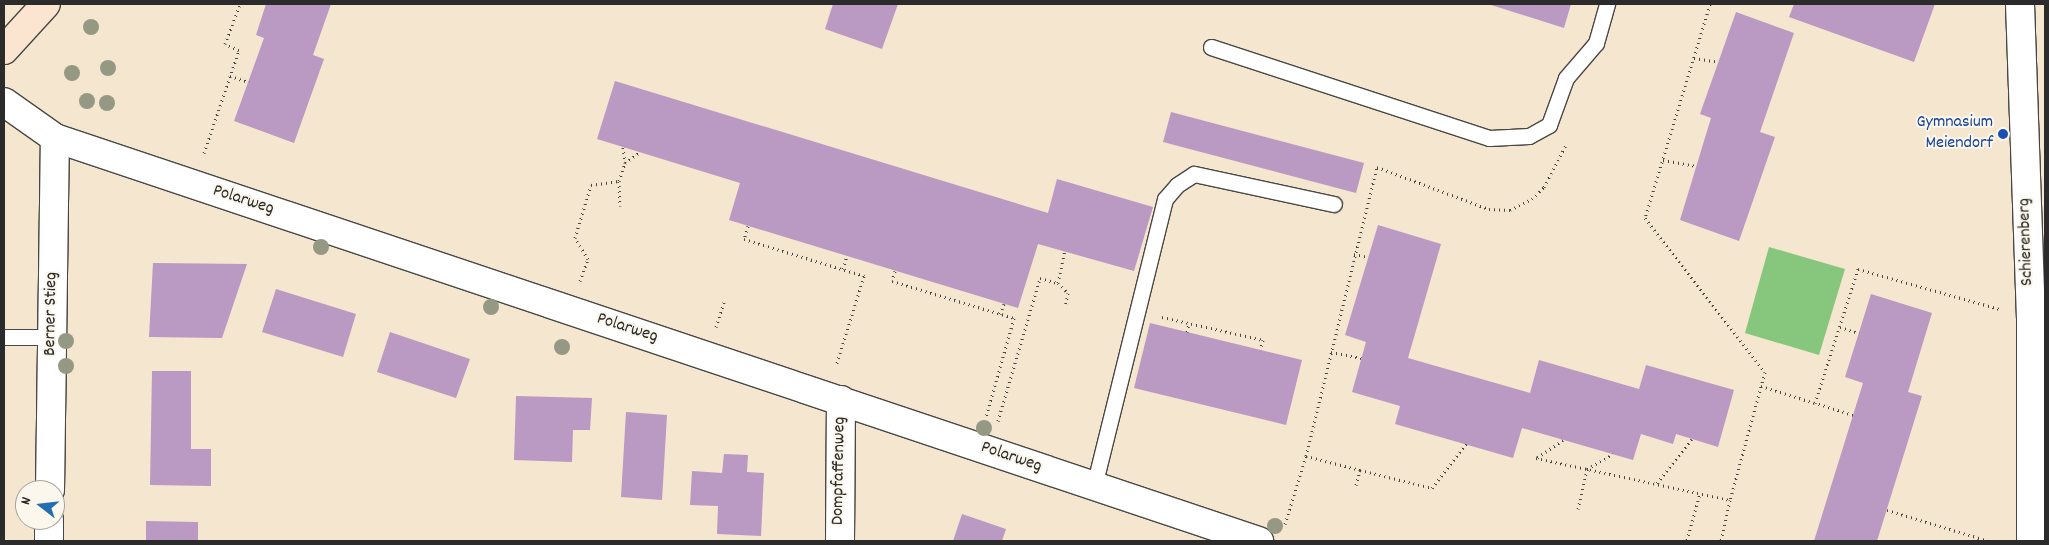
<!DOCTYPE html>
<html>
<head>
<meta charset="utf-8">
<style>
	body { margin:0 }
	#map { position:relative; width:2049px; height:545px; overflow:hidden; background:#f5e6cf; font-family:Dekko,sans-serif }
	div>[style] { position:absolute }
	.green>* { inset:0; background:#86c67d }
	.building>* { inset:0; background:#ba99c3 }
	.path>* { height:3px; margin-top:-1.5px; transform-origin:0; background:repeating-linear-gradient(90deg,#494744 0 1px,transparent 0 5px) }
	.roads { filter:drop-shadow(1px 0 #494744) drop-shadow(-1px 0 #494744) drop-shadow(0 1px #494744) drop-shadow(0 -1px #494744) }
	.lane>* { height:15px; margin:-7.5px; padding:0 7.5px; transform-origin:7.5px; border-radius:7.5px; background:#fff }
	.street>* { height:28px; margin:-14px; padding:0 14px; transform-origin:14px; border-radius:14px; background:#fff }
	.secondary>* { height:28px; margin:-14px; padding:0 14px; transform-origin:14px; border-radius:14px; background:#fce5d0 }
	.trees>* { width:16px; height:16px; margin:-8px; border-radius:50%; background:#959983 }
	.dots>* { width:14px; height:14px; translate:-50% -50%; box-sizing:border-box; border:2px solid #fbf7ec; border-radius:50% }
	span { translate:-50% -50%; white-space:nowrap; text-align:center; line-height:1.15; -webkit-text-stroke:4px #fbf7ec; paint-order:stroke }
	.transit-label { font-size:18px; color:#164399 }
	.right { translate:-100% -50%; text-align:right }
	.street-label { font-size:18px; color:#2b2b2b }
	.frame { position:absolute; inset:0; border:5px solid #2b2b2b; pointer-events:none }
	.north { position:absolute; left:15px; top:480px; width:50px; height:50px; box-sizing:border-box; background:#fbf7ec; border:1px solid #a8a59f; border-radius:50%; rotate:286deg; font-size:14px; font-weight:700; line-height:20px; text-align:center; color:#2b2b2b }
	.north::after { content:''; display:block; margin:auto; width:18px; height:22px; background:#1f6fb2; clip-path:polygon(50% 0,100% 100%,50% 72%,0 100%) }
</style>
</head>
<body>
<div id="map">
	<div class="green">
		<i style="clip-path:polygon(1769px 247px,1845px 269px,1819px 355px,1745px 333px)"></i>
	</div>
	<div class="building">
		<i style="clip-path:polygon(266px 4px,331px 4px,313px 55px,324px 59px,294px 143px,234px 121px,264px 38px,256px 35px)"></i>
		<i style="clip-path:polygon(833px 4px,898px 4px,882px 49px,825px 29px)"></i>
		<i style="clip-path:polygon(1488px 4px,1571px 4px,1564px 28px)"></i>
		<i style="clip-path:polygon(1794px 4px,1935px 4px,1914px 62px,1789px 17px)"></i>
		<i style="clip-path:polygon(1736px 12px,1794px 33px,1760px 132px,1775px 137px,1739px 241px,1680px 220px,1711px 118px,1700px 114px)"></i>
		<i style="clip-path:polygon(615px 81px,1048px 213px,1057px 179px,1153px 207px,1134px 271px,1038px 244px,1018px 308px,729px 220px,740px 183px,597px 139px)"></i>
		<i style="clip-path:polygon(1171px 112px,1364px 163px,1356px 193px,1163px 142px)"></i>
		<i style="clip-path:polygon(1378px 225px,1441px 244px,1408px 358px,1530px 393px,1539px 360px,1639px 389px,1646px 365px,1734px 390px,1718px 447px,1676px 434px,1673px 444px,1641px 434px,1633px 460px,1522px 428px,1513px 458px,1395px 424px,1400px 406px,1352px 392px,1366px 342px,1345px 335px)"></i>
		<i style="clip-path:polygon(153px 263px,247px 264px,222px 338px,149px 337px)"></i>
		<i style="clip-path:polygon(276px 289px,356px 314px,343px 357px,262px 332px)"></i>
		<i style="clip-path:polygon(1871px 294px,1932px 313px,1908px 392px,1922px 396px,1877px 541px,1814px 541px,1863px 383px,1845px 377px)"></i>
		<i style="clip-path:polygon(1150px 323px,1302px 360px,1286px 425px,1134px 388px)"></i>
		<i style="clip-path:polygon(390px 332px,470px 359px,456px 398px,377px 372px)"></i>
		<i style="clip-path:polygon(152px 371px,191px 371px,191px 449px,211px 449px,211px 486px,150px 485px)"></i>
		<i style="clip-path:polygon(516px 396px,592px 398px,590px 430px,573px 430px,572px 462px,514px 460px)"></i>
		<i style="clip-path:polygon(626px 412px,667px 415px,662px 500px,621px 497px)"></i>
		<i style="clip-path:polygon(724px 454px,748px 455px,747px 472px,764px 473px,761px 536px,717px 534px,718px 506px,690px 505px,692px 471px,722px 473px)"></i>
		<i style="clip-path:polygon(962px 514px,1006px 529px,1002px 541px,953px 541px)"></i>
		<i style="clip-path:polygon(146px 521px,198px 522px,198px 541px,146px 541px)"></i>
	</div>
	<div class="path">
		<i style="left:1710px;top:4px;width:224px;rotate:106.9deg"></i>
		<i style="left:1645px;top:218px;width:195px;rotate:52.1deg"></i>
		<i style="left:1765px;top:372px;width:133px;rotate:105.3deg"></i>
		<i style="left:1694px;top:58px;width:24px;rotate:9deg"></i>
		<i style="left:230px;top:76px;width:20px;rotate:18deg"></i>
		<i style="left:204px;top:153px;width:109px;rotate:-71.2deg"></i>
		<i style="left:239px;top:50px;width:15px;rotate:-157deg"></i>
		<i style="left:225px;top:44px;width:43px;rotate:-69.4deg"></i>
		<i style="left:1663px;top:160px;width:34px;rotate:10deg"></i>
		<i style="left:625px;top:163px;width:19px;rotate:-36deg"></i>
		<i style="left:619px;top:181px;width:25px;rotate:88deg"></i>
		<i style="left:748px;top:226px;width:14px;rotate:107deg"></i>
		<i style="left:744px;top:239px;width:126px;rotate:17.1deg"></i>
		<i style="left:864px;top:276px;width:94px;rotate:107.3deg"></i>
		<i style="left:1354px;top:254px;width:14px;rotate:12deg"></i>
		<i style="left:843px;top:269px;width:14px;rotate:-73deg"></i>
		<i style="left:895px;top:271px;width:10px;rotate:107deg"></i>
		<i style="left:892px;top:281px;width:127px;rotate:16.9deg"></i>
		<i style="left:1014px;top:318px;width:103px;rotate:105.8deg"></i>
		<i style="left:580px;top:281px;width:23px;rotate:-70deg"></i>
		<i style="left:588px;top:259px;width:25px;rotate:-122deg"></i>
		<i style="left:575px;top:238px;width:55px;rotate:-73.2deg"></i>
		<i style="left:591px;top:185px;width:28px;rotate:-8deg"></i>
		<i style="left:619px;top:181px;width:19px;rotate:-72deg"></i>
		<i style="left:625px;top:163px;width:16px;rotate:-97deg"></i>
		<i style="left:1058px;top:283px;width:14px;rotate:45deg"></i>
		<i style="left:1068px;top:293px;width:14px;rotate:102deg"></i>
		<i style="left:1000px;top:314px;width:11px;rotate:-68deg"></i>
		<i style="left:1162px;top:317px;width:104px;rotate:12.8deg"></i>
		<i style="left:1263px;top:340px;width:10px;rotate:107deg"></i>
		<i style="left:716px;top:327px;width:26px;rotate:-72deg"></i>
		<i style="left:1840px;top:327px;width:20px;rotate:18deg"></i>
		<i style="left:1187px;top:332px;width:9px;rotate:-77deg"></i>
		<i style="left:1331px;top:352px;width:31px;rotate:11deg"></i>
		<i style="left:1761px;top:386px;width:57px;rotate:17.5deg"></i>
		<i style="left:1853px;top:415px;width:40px;rotate:-162deg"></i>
		<i style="left:1815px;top:403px;width:141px;rotate:-72.2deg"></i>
		<i style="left:1858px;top:269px;width:147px;rotate:15.8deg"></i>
		<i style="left:998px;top:421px;width:149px;rotate:-73.6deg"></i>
		<i style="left:1040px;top:278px;width:19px;rotate:16deg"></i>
		<i style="left:1058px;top:283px;width:33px;rotate:-78deg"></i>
		<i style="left:1563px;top:440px;width:32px;rotate:146deg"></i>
		<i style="left:1536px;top:458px;width:198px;rotate:12.2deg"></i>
		<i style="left:1730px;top:500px;width:42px;rotate:102.4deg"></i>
		<i style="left:1306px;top:456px;width:56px;rotate:14.5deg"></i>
		<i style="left:1657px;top:483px;width:56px;rotate:-51.5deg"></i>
		<i style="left:1356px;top:485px;width:16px;rotate:-75deg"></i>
		<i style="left:1360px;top:470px;width:74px;rotate:14deg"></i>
		<i style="left:1432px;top:488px;width:56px;rotate:-52.3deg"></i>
		<i style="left:1578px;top:509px;width:41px;rotate:-77.3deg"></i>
		<i style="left:1587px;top:469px;width:30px;rotate:-30deg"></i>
		<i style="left:1887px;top:510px;width:107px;rotate:16.9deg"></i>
		<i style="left:1285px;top:524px;width:71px;rotate:-72.8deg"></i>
		<i style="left:1306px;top:456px;width:298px;rotate:-76.2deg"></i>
		<i style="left:1377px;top:167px;width:120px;rotate:20.6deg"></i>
		<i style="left:1489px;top:209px;width:21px;rotate:3deg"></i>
		<i style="left:1510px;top:210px;width:25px;rotate:-27deg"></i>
		<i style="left:1532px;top:199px;width:17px;rotate:-45deg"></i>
		<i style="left:1544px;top:187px;width:47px;rotate:-62.4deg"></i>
		<i style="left:1687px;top:540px;width:49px;rotate:-74.5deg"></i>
	</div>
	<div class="roads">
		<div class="lane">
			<i style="left:1211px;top:47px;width:293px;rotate:18.1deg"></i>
			<i style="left:1489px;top:138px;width:40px;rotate:-2.9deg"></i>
			<i style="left:1529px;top:136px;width:23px;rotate:-29deg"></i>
			<i style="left:1549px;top:125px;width:50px;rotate:-70.1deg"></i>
			<i style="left:1566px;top:78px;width:46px;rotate:-49.4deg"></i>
			<i style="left:1596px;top:43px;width:41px;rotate:-74.2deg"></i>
			<i style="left:4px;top:337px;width:48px"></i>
			<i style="left:1094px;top:486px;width:296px;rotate:-76.1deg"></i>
			<i style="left:1165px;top:199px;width:18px;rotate:-49deg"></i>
			<i style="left:1177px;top:185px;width:20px;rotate:-33deg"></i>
			<i style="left:1194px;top:174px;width:143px;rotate:12.1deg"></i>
		</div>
		<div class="street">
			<i style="left:2020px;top:4px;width:314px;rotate:88deg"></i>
			<i style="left:2031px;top:318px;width:223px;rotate:90deg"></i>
			<i style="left:4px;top:102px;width:62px;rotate:35.2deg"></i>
			<i style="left:55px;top:138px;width:1270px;rotate:18.51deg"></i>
			<i style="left:50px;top:490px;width:352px;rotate:-89.2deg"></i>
			<i style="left:49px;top:541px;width:21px;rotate:-90deg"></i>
			<i style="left:840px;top:541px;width:141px;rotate:-89.6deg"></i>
		</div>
		<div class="secondary">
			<i style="left:4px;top:50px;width:62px;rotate:-47.6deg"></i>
		</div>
	</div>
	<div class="trees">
		<i style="left:91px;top:27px"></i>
		<i style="left:108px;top:68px"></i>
		<i style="left:72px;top:73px"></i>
		<i style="left:87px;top:101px"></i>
		<i style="left:107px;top:103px"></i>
		<i style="left:321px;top:247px"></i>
		<i style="left:491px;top:307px"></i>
		<i style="left:66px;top:341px"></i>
		<i style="left:562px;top:347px"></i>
		<i style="left:66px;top:366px"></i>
		<i style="left:984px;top:428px"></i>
		<i style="left:1275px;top:526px"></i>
	</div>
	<div class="dots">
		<i style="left:2003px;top:134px;background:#1a4fb4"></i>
	</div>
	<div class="transit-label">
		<span class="right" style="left:1993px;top:134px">Gymnasium<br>Meiendorf</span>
	</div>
	<div class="street-label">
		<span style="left:243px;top:201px;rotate:18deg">Polarweg</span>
		<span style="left:2027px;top:242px;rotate:-92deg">Schierenberg</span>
		<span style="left:52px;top:314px;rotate:-89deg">Berner Stieg</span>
		<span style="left:627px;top:329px;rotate:18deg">Polarweg</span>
		<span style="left:1011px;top:458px;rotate:19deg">Polarweg</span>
		<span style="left:840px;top:471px;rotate:-89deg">Dompfaffenweg</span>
	</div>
	<div class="frame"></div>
	<div class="north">N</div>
</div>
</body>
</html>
